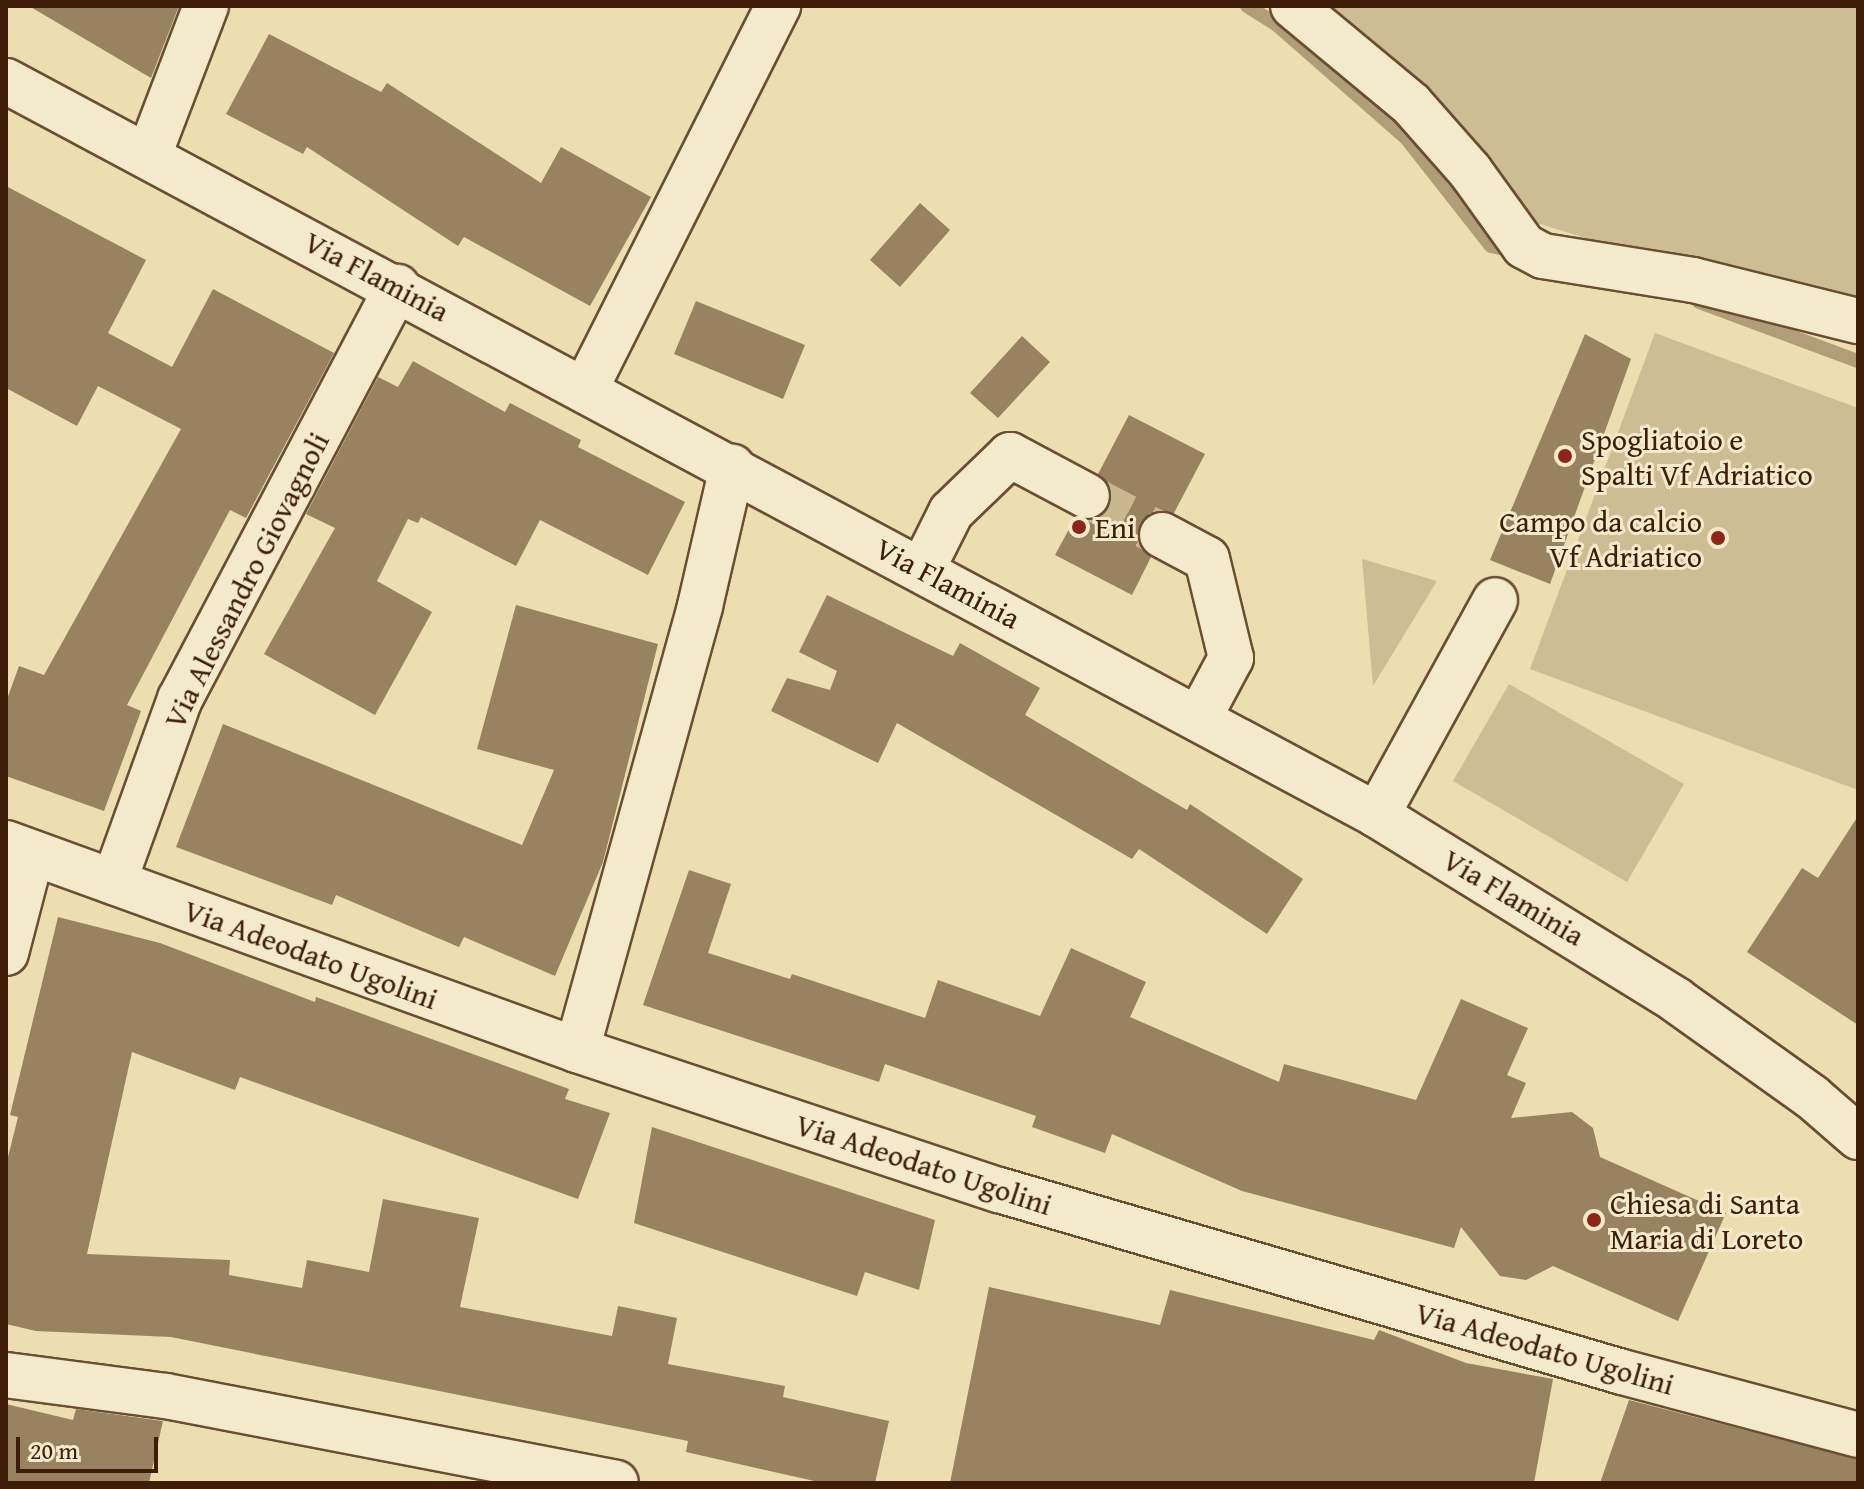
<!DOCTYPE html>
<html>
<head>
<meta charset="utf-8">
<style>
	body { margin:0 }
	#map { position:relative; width:1864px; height:1489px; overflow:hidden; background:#ecdeb1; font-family:"Gentium Book Plus",serif }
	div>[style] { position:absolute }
	.green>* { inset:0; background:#cebd94 }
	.stream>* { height:14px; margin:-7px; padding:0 7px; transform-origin:7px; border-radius:7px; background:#b19d78 }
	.building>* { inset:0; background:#988260 }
	.minor-tunnel>* { height:44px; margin-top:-22px; transform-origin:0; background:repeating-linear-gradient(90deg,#c9b88f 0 44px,transparent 0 66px) }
	.roads { filter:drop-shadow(2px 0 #6a4e32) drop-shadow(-2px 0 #6a4e32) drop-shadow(0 2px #6a4e32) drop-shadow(0 -2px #6a4e32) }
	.minor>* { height:44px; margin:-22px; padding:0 22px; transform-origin:22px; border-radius:22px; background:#f3eacc }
	.dots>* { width:22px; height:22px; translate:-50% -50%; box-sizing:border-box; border:4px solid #f3eacc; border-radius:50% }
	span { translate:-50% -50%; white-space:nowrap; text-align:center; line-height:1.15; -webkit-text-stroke:6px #f3eacc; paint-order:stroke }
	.street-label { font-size:30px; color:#3e1e08 }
	.poi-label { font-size:30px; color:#3e1e08 }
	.left { translate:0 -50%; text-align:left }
	.right { translate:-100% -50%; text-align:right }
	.frame { position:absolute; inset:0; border:8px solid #3e1e08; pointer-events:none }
	.scale { position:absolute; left:16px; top:1437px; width:142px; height:36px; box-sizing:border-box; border:4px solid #3e1e08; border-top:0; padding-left:10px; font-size:24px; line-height:28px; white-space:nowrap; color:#3e1e08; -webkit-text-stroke:6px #f3eacc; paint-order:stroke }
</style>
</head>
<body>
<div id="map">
	<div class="green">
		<i style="clip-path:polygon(1327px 6px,1858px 6px,1858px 322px,1527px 220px)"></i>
		<i style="clip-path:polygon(1655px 333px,1858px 408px,1858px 790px,1530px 669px)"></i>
		<i style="clip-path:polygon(1362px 559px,1437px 581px,1373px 686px)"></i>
		<i style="clip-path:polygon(1509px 684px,1684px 784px,1627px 882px,1453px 781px)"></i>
	</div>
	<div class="stream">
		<i style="left:1247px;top:6px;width:36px;rotate:32deg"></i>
		<i style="left:1277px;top:25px;width:171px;rotate:41.2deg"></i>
		<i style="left:1406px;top:138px;width:137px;rotate:51.8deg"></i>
		<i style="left:1491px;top:246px;width:24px;rotate:12deg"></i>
		<i style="left:1699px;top:302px;width:170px;rotate:20.4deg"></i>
	</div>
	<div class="building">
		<i style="clip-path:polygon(29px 6px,179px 6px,151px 78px)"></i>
		<i style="clip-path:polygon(269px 34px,381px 92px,387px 83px,541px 183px,561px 147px,651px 197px,590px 306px,464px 237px,458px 246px,307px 147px,303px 154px,226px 114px)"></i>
		<i style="clip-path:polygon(6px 186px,146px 260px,108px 333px,172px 367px,213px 289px,334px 353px,246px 518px,230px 510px,127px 705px,141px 711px,104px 811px,6px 776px,6px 702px,19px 666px,44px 675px,181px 429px,98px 386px,77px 426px,6px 388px)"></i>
		<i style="clip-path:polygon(920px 203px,950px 230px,900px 287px,870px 260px)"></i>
		<i style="clip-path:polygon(696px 301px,805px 345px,783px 399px,674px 354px)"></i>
		<i style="clip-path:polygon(1585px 334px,1631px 359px,1550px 584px,1490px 560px)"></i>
		<i style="clip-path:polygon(1022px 336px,1050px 362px,998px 418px,970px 393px)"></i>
		<i style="clip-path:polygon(413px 361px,505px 412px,510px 403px,581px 440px,578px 447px,685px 502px,648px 575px,540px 520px,516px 566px,421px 517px,418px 523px,408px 519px,377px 581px,432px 612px,375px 715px,264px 654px,335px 528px,306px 514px,378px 377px,398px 387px)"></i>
		<i style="clip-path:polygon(1129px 415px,1205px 454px,1174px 513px,1150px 513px,1140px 524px,1140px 548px,1151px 557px,1132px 595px,1055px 555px,1075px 518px,1100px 518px,1109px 507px,1109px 483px,1098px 474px)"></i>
		<i style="clip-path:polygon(827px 595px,953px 656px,960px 643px,1040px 688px,1025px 715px,1187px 810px,1190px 804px,1303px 879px,1267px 934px,1139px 849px,1132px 859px,897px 723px,878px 763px,771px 711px,787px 678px,830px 690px,837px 671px,799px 652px)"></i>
		<i style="clip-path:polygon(516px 605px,658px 644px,603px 862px,555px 976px,464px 937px,459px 947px,336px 895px,332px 905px,176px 847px,223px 724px,522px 845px,554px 770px,477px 749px)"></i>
		<i style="clip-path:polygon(1858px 816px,1858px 1025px,1747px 952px,1802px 868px,1818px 878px)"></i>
		<i style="clip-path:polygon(689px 870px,731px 884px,708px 953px,790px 979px,792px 974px,925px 1018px,938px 980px,1040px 1016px,1071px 948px,1146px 982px,1130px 1017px,1279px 1082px,1284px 1064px,1416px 1100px,1461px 999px,1528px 1028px,1507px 1075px,1526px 1083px,1511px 1118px,1572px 1112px,1593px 1128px,1600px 1157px,1726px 1213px,1678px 1321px,1553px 1266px,1526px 1280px,1500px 1276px,1461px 1227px,1454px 1248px,1242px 1191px,1112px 1134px,1105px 1153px,1032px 1127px,1036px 1116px,885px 1064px,879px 1082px,643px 1005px)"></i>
		<i style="clip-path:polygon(58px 917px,160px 943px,315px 1002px,316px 997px,569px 1089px,565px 1099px,610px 1113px,578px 1199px,240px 1077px,235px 1090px,132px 1052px,87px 1254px,230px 1260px,229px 1275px,302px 1288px,307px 1260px,369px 1272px,383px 1199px,479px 1218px,460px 1307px,612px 1336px,618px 1306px,677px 1318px,668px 1364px,785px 1386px,783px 1397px,889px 1421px,875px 1483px,823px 1483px,686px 1452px,688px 1441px,171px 1337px,36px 1331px,6px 1324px,6px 1165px,18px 1117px,10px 1115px)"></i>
		<i style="clip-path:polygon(652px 1127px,935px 1220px,919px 1290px,865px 1272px,857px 1296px,634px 1223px)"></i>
		<i style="clip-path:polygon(989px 1287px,1160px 1325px,1170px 1290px,1374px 1340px,1379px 1330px,1466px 1363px,1553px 1379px,1534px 1483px,950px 1483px)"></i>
		<i style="clip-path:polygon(1629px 1400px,1858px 1459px,1858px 1483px,1600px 1483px)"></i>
		<i style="clip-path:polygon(6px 1404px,73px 1420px,76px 1409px,163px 1421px,149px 1483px,6px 1483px)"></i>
	</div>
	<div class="minor-tunnel">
		<i style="left:1087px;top:496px;width:85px;rotate:27.5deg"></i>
	</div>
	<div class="roads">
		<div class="minor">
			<i style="left:1293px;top:6px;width:153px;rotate:39.7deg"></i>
			<i style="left:1411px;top:104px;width:89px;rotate:48.6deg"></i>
			<i style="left:1470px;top:171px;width:92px;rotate:54.2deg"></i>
			<i style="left:1524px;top:246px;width:21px;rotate:28deg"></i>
			<i style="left:1543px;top:256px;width:152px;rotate:9.1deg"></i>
			<i style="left:1693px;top:280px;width:170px;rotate:14deg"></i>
			<i style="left:6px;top:81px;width:1555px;rotate:28.16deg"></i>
			<i style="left:1377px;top:815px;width:352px;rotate:31.7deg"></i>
			<i style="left:1676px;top:1000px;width:167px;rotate:35.5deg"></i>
			<i style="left:1812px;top:1097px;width:61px;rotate:41deg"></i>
			<i style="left:149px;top:155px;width:160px;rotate:-69.1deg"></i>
			<i style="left:586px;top:388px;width:428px;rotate:-63.3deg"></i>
			<i style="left:1162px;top:535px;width:51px;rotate:28.1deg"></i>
			<i style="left:1207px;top:559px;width:102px;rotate:76.4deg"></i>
			<i style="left:1231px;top:658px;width:68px;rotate:118.1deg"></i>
			<i style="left:922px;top:570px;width:65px;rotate:-63.4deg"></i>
			<i style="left:951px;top:512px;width:82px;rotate:-44deg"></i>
			<i style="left:1010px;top:455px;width:87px;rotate:28deg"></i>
			<i style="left:1377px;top:815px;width:245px;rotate:-61.2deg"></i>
			<i style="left:6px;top:843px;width:607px;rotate:19.93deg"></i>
			<i style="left:577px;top:1050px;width:445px;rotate:18.4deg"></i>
			<i style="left:999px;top:1190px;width:649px;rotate:16.28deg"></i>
			<i style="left:1622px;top:1372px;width:244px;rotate:14.9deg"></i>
			<i style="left:114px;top:882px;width:195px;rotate:-70.2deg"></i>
			<i style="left:180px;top:699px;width:466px;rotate:-62.2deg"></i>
			<i style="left:6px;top:953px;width:103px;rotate:-75.4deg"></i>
			<i style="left:577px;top:1050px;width:461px;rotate:-74.5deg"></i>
			<i style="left:700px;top:606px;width:143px;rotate:-77deg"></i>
			<i style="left:6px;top:1375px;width:161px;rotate:7.5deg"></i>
			<i style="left:166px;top:1396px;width:458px;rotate:10.9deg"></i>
		</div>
	</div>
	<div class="dots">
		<i style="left:1565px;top:456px;background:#8f2418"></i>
		<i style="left:1079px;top:527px;background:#8f2418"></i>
		<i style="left:1718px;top:538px;background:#8f2418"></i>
		<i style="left:1594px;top:1220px;background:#8f2418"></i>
	</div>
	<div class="street-label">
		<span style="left:377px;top:276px;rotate:28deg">Via Flaminia</span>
		<span style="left:246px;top:580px;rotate:-63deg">Via Alessandro Giovagnoli</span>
		<span style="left:948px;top:583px;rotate:28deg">Via Flaminia</span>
		<span style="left:1514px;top:897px;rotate:31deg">Via Flaminia</span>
		<span style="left:311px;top:954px;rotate:20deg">Via Adeodato Ugolini</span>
		<span style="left:924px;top:1164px;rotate:18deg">Via Adeodato Ugolini</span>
		<span style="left:1545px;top:1348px;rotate:16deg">Via Adeodato Ugolini</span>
	</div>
	<div class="poi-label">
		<span class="left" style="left:1581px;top:456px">Spogliatoio e<br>Spalti Vf Adriatico</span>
		<span class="right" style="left:1702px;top:538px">Campo da calcio<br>Vf Adriatico</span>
		<span class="left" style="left:1095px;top:527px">Eni</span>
		<span class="left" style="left:1610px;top:1220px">Chiesa di Santa<br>Maria di Loreto</span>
	</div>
	<div class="frame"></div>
	<div class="scale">20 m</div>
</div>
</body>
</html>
